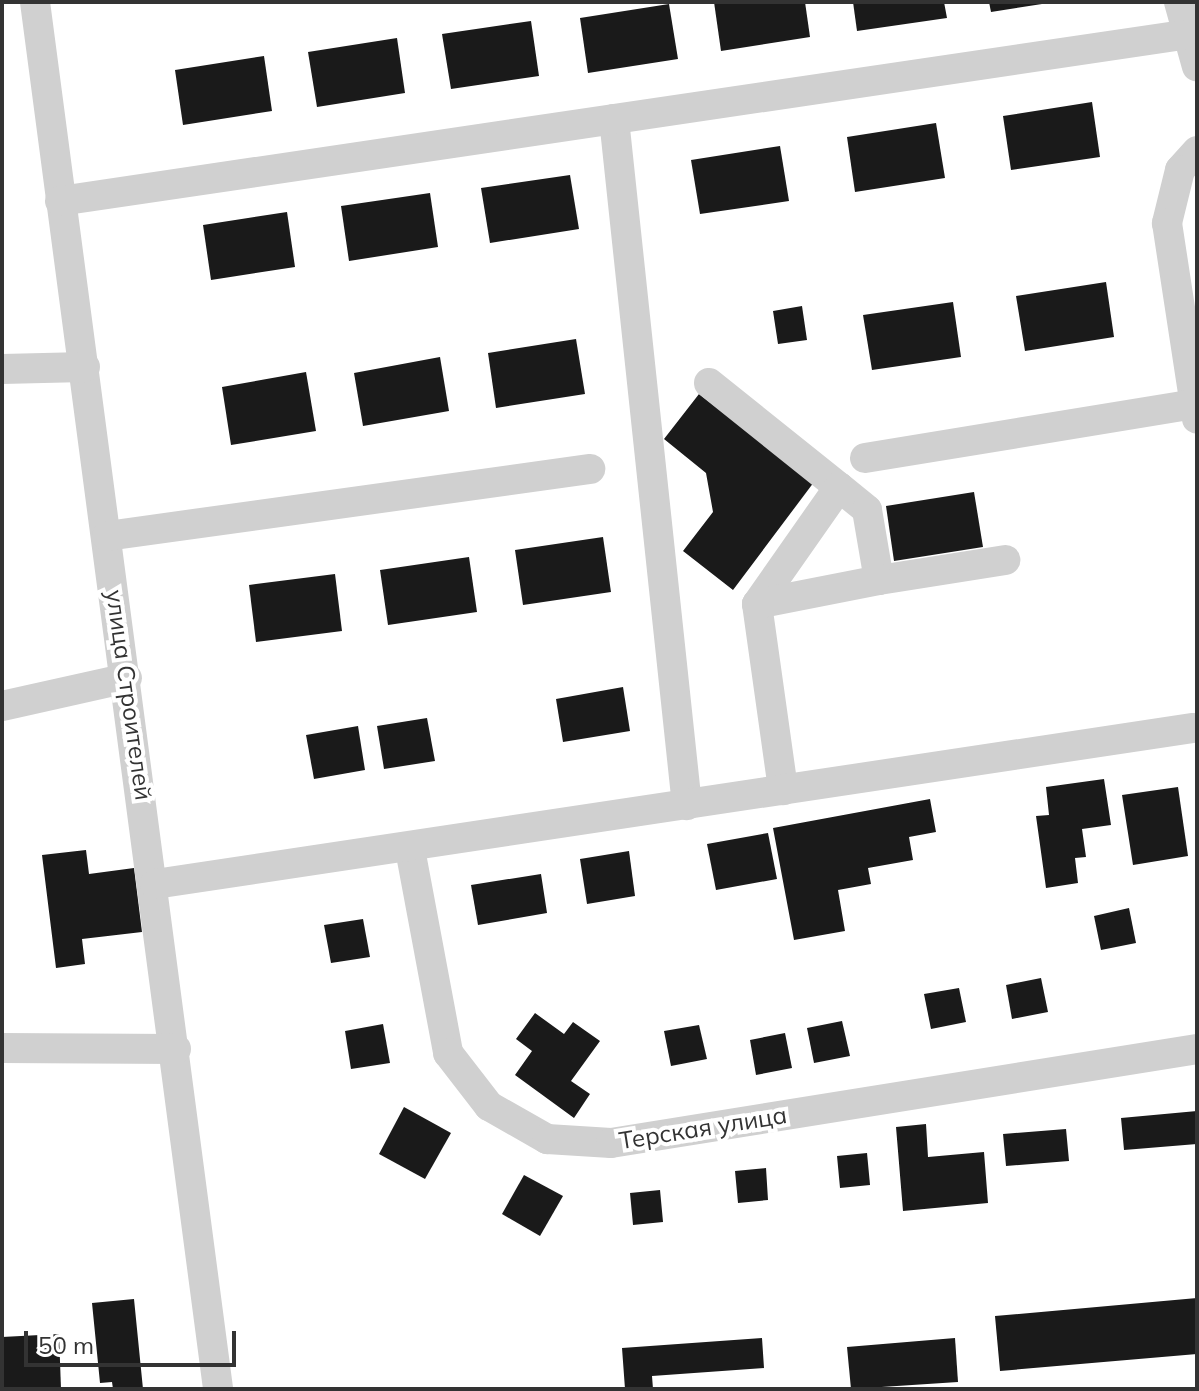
<!DOCTYPE html>
<html>
<head>
<meta charset="utf-8">
<style>
	body { margin:0 }
	#map { position:relative; width:1199px; height:1391px; overflow:hidden; background:#fff; font-family:Mulish,sans-serif }
	div>[style] { position:absolute }
	.building>* { inset:0; background:#1a1a1a }
	.minor>* { height:30px; margin:-15px; padding:0 15px; transform-origin:15px; border-radius:15px; background:#d0d0d0 }
	span { translate:-50% -50%; white-space:nowrap; text-align:center; line-height:1.15; -webkit-text-stroke:8px #fff; paint-order:stroke }
	.street-label { font-size:24px; color:#333 }
	.frame { position:absolute; inset:0; border:4px solid #333; pointer-events:none }
	.scale { position:absolute; left:24px; top:1331px; width:212px; height:36px; box-sizing:border-box; border:4px solid #333; border-top:0; padding-left:10px; font-size:24px; line-height:28px; white-space:nowrap; color:#333; -webkit-text-stroke:6px #fff; paint-order:stroke }
</style>
</head>
<body>
<div id="map">
	<div class="building">
		<i style="clip-path:polygon(714px 2px,805px 2px,810px 37px,721px 51px)"></i>
		<i style="clip-path:polygon(853px 2px,944px 2px,947px 18px,857px 31px)"></i>
		<i style="clip-path:polygon(989px 2px,1042px 2px,1042px 4px,991px 12px)"></i>
		<i style="clip-path:polygon(669px 4px,678px 59px,588px 73px,580px 18px)"></i>
		<i style="clip-path:polygon(531px 21px,539px 76px,451px 89px,442px 34px)"></i>
		<i style="clip-path:polygon(397px 38px,405px 93px,317px 107px,308px 52px)"></i>
		<i style="clip-path:polygon(264px 56px,272px 111px,183px 125px,175px 70px)"></i>
		<i style="clip-path:polygon(1092px 102px,1100px 157px,1011px 170px,1003px 116px)"></i>
		<i style="clip-path:polygon(936px 123px,945px 178px,855px 192px,847px 137px)"></i>
		<i style="clip-path:polygon(780px 146px,789px 201px,700px 214px,691px 160px)"></i>
		<i style="clip-path:polygon(570px 175px,579px 229px,490px 243px,481px 188px)"></i>
		<i style="clip-path:polygon(430px 193px,438px 247px,349px 261px,341px 206px)"></i>
		<i style="clip-path:polygon(287px 212px,295px 267px,211px 280px,203px 225px)"></i>
		<i style="clip-path:polygon(1106px 282px,1114px 337px,1025px 351px,1016px 296px)"></i>
		<i style="clip-path:polygon(953px 302px,961px 357px,872px 370px,863px 315px)"></i>
		<i style="clip-path:polygon(802px 306px,807px 340px,778px 344px,773px 311px)"></i>
		<i style="clip-path:polygon(576px 339px,585px 394px,496px 408px,488px 353px)"></i>
		<i style="clip-path:polygon(440px 357px,449px 411px,363px 426px,354px 373px)"></i>
		<i style="clip-path:polygon(306px 372px,316px 431px,231px 445px,222px 387px)"></i>
		<i style="clip-path:polygon(699px 394px,814px 482px,733px 590px,683px 551px,713px 512px,706px 473px,664px 439px)"></i>
		<i style="clip-path:polygon(974px 492px,983px 547px,894px 561px,886px 506px)"></i>
		<i style="clip-path:polygon(603px 537px,611px 592px,523px 605px,515px 550px)"></i>
		<i style="clip-path:polygon(469px 557px,477px 612px,388px 625px,380px 570px)"></i>
		<i style="clip-path:polygon(335px 574px,342px 631px,256px 642px,249px 585px)"></i>
		<i style="clip-path:polygon(623px 687px,630px 731px,563px 742px,556px 699px)"></i>
		<i style="clip-path:polygon(427px 718px,435px 761px,384px 769px,377px 726px)"></i>
		<i style="clip-path:polygon(358px 726px,365px 770px,314px 779px,306px 735px)"></i>
		<i style="clip-path:polygon(1104px 779px,1111px 825px,1082px 829px,1086px 857px,1075px 858px,1078px 883px,1046px 888px,1036px 816px,1049px 815px,1046px 787px)"></i>
		<i style="clip-path:polygon(1178px 787px,1188px 856px,1133px 865px,1122px 795px)"></i>
		<i style="clip-path:polygon(930px 799px,936px 832px,909px 837px,913px 860px,868px 868px,871px 884px,838px 890px,845px 931px,794px 940px,773px 828px)"></i>
		<i style="clip-path:polygon(768px 833px,777px 879px,716px 890px,707px 844px)"></i>
		<i style="clip-path:polygon(86px 850px,89px 874px,134px 868px,142px 932px,82px 939px,85px 964px,56px 968px,42px 855px)"></i>
		<i style="clip-path:polygon(629px 851px,635px 896px,587px 904px,580px 859px)"></i>
		<i style="clip-path:polygon(541px 874px,547px 913px,478px 925px,471px 885px)"></i>
		<i style="clip-path:polygon(1129px 908px,1136px 943px,1101px 950px,1094px 916px)"></i>
		<i style="clip-path:polygon(363px 919px,370px 957px,331px 963px,324px 925px)"></i>
		<i style="clip-path:polygon(1041px 978px,1048px 1012px,1012px 1019px,1006px 985px)"></i>
		<i style="clip-path:polygon(959px 988px,966px 1022px,931px 1029px,924px 994px)"></i>
		<i style="clip-path:polygon(535px 1013px,564px 1034px,573px 1022px,600px 1041px,571px 1081px,590px 1094px,574px 1118px,515px 1075px,532px 1051px,516px 1039px)"></i>
		<i style="clip-path:polygon(842px 1021px,850px 1056px,814px 1063px,807px 1028px)"></i>
		<i style="clip-path:polygon(383px 1024px,390px 1063px,351px 1069px,345px 1031px)"></i>
		<i style="clip-path:polygon(699px 1025px,707px 1059px,671px 1066px,664px 1031px)"></i>
		<i style="clip-path:polygon(785px 1033px,792px 1068px,756px 1075px,750px 1040px)"></i>
		<i style="clip-path:polygon(404px 1107px,451px 1133px,425px 1179px,379px 1154px)"></i>
		<i style="clip-path:polygon(1197px 1111px,1197px 1144px,1124px 1150px,1121px 1118px)"></i>
		<i style="clip-path:polygon(926px 1124px,928px 1157px,984px 1152px,988px 1203px,903px 1211px,896px 1127px)"></i>
		<i style="clip-path:polygon(1066px 1129px,1069px 1161px,1006px 1166px,1003px 1134px)"></i>
		<i style="clip-path:polygon(867px 1153px,870px 1185px,840px 1188px,837px 1156px)"></i>
		<i style="clip-path:polygon(766px 1168px,768px 1200px,738px 1203px,735px 1171px)"></i>
		<i style="clip-path:polygon(524px 1175px,563px 1196px,540px 1236px,502px 1214px)"></i>
		<i style="clip-path:polygon(660px 1190px,663px 1222px,633px 1225px,630px 1193px)"></i>
		<i style="clip-path:polygon(1197px 1298px,1197px 1354px,1000px 1371px,995px 1316px)"></i>
		<i style="clip-path:polygon(134px 1299px,143px 1389px,113px 1389px,112px 1382px,100px 1383px,92px 1303px)"></i>
		<i style="clip-path:polygon(59px 1334px,61px 1389px,2px 1389px,2px 1337px)"></i>
		<i style="clip-path:polygon(762px 1338px,764px 1368px,652px 1376px,653px 1389px,625px 1389px,622px 1348px)"></i>
		<i style="clip-path:polygon(955px 1338px,958px 1382px,851px 1389px,847px 1347px)"></i>
	</div>
	<div class="minor">
		<i style="left:35px;top:2px;width:1399px;rotate:82.48deg"></i>
		<i style="left:1179px;top:2px;width:67px;rotate:74.5deg"></i>
		<i style="left:614px;top:119px;width:690px;rotate:83.93deg"></i>
		<i style="left:1197px;top:151px;width:25px;rotate:132deg"></i>
		<i style="left:1180px;top:170px;width:55px;rotate:103.8deg"></i>
		<i style="left:1167px;top:223px;width:198px;rotate:81.3deg"></i>
		<i style="left:60px;top:201px;width:1135px;rotate:-8.41deg"></i>
		<i style="left:2px;top:369px;width:83px;rotate:-1.4deg"></i>
		<i style="left:709px;top:383px;width:166px;rotate:38.7deg"></i>
		<i style="left:839px;top:487px;width:143px;rotate:125deg"></i>
		<i style="left:757px;top:604px;width:188px;rotate:82deg"></i>
		<i style="left:865px;top:458px;width:334px;rotate:-9.3deg"></i>
		<i style="left:839px;top:487px;width:36px;rotate:39deg"></i>
		<i style="left:867px;top:510px;width:71px;rotate:80.3deg"></i>
		<i style="left:879px;top:580px;width:128px;rotate:-9deg"></i>
		<i style="left:107px;top:536px;width:488px;rotate:-7.9deg"></i>
		<i style="left:757px;top:604px;width:124px;rotate:-11.1deg"></i>
		<i style="left:2px;top:706px;width:128px;rotate:-12.6deg"></i>
		<i style="left:410px;top:849px;width:208px;rotate:79.4deg"></i>
		<i style="left:448px;top:1053px;width:67px;rotate:52.3deg"></i>
		<i style="left:489px;top:1106px;width:67px;rotate:29.6deg"></i>
		<i style="left:547px;top:1139px;width:64px;rotate:3.6deg"></i>
		<i style="left:611px;top:1143px;width:593px;rotate:-9.11deg"></i>
		<i style="left:155px;top:884px;width:1050px;rotate:-8.55deg"></i>
		<i style="left:2px;top:1048px;width:174px;rotate:0.3deg"></i>
	</div>
	<div class="street-label">
		<span style="left:129px;top:695px;rotate:82deg">улица Строителей</span>
		<span style="left:703px;top:1128px;rotate:-9deg">Терская улица</span>
	</div>
	<div class="frame"></div>
	<div class="scale">50 m</div>
</div>
</body>
</html>
